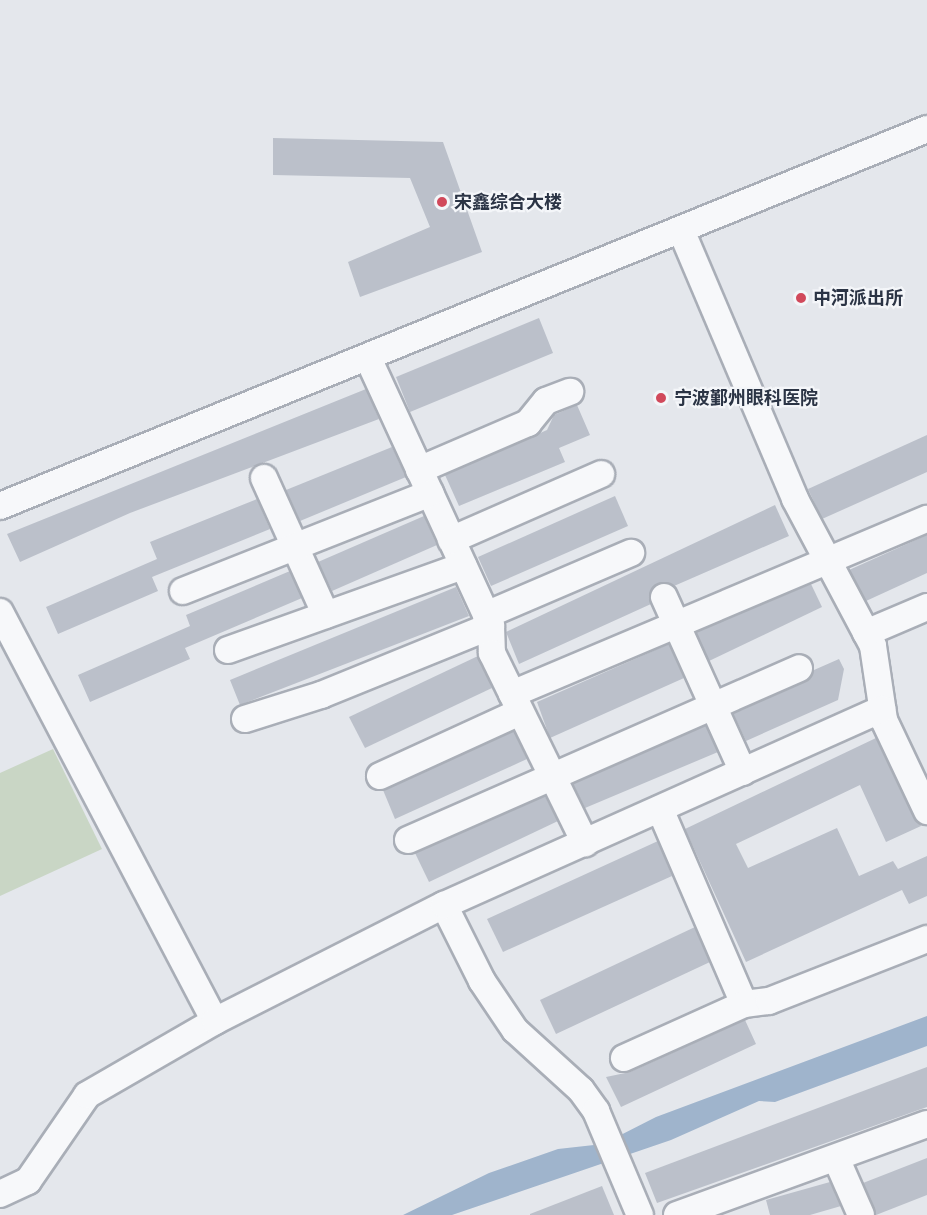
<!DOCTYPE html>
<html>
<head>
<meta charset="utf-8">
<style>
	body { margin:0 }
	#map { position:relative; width:927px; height:1215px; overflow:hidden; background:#e4e7ec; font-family:"Archivo Narrow","Noto Sans SC",sans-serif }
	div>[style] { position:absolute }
	.green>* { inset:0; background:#c9d6c5 }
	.water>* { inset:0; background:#9fb4cc }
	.building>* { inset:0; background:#bbc0ca }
	.roads { filter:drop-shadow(2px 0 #a9aeb7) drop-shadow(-2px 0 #a9aeb7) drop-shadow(0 2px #a9aeb7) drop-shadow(0 -2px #a9aeb7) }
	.minor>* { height:26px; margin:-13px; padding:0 13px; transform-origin:13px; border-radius:13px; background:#f7f8fa }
	.dots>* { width:16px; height:16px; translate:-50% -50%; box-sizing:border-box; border:3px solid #f4f6f9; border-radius:50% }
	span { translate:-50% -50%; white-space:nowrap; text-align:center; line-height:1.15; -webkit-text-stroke:4.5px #f4f6f9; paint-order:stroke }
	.poi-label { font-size:18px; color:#2b3445; font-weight:700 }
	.left { translate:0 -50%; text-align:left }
</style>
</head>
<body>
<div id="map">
	<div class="green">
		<i style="clip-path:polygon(53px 749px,102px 849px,0 896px,0 773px)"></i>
	</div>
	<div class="water">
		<i style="clip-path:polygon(927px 1016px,927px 1046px,775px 1102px,759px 1101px,671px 1140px,452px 1215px,403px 1215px,489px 1173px,558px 1149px,603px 1144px,656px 1117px)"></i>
	</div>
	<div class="building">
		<i style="clip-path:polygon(273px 138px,443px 142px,482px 252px,360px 297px,348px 262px,430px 227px,410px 178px,273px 175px)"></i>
		<i style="clip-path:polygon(539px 318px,553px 353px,410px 412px,396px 377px)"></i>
		<i style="clip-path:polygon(366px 389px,379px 419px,130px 513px,20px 562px,7px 534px)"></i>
		<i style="clip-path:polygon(577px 405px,590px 435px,559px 448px,565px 462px,459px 506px,445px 475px,547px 430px,554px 415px)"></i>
		<i style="clip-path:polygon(927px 435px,927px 472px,822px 519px,808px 489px)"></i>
		<i style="clip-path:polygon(392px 447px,406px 477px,300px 521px,286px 490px)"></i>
		<i style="clip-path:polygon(615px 496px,628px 526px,491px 586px,478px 557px)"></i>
		<i style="clip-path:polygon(257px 499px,270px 529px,152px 577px,158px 591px,58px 634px,46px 607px,157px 559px,150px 542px)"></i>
		<i style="clip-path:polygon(775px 505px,789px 536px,674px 586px,657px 584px,649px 595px,651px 604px,519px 664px,506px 632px)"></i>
		<i style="clip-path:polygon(424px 516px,437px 545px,332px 591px,318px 562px)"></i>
		<i style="clip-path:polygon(927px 535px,927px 573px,866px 601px,849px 570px)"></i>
		<i style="clip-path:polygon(290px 571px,302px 598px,185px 648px,190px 659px,90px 702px,78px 675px,190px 626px,186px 615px)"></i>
		<i style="clip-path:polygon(811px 584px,822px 607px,709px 661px,696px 632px)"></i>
		<i style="clip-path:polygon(456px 587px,469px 616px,240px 705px,230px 680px)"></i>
		<i style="clip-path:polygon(669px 644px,684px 678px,550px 738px,537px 702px)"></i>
		<i style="clip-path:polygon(478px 656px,492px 688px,365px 748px,349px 717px)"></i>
		<i style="clip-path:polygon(839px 659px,844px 669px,838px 700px,746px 741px,733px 713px,805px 682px,814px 670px)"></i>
		<i style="clip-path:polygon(706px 725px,718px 752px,585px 808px,573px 784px)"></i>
		<i style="clip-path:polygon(514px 731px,527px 759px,395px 819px,383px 790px)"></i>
		<i style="clip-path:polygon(876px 738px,921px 826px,886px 842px,860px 785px,736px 844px,748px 868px,837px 828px,859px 876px,893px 861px,898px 869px,927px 856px,927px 896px,909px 904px,902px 890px,746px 962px,685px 829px)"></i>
		<i style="clip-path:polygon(545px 796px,558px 821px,429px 882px,415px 853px)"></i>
		<i style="clip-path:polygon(658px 841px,672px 876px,503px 952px,487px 919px)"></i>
		<i style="clip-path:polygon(695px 927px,710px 962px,556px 1034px,540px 1000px)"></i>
		<i style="clip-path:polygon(745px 1020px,756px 1044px,621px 1107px,606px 1077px,630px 1072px)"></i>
		<i style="clip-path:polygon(927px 1067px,927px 1107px,657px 1203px,645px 1173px)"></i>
		<i style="clip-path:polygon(927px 1158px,927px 1195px,876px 1215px,863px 1183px)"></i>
		<i style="clip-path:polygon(830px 1182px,841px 1206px,810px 1215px,770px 1215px,766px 1200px)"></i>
		<i style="clip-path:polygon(602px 1186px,614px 1215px,530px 1215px,530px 1214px)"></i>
	</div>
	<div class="roads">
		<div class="minor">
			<i style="left:681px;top:230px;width:292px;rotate:67deg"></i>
			<i style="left:795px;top:499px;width:166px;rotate:62deg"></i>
			<i style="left:873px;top:646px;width:75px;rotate:81.5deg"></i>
			<i style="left:884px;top:720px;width:101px;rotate:64.7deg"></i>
			<i style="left:368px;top:358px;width:295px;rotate:65.3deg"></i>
			<i style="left:491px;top:626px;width:27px;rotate:88deg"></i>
			<i style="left:492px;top:653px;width:212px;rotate:63.9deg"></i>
			<i style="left:419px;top:470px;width:119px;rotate:-23.3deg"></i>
			<i style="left:528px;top:423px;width:28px;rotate:-51deg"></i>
			<i style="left:546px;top:401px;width:26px;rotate:-21deg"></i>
			<i style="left:264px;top:478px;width:150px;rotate:65.7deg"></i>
			<i style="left:0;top:506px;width:1001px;rotate:-22.13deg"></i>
			<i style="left:451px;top:540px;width:164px;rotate:-23.7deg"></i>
			<i style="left:183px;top:591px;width:266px;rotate:-21.6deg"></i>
			<i style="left:664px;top:597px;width:192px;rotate:65.7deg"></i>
			<i style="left:0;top:612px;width:462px;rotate:62.3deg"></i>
			<i style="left:486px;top:615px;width:158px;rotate:-23.2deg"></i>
			<i style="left:866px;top:633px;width:66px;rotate:-23.1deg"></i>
			<i style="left:228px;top:650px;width:250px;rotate:-19.7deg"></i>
			<i style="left:512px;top:694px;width:450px;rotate:-22.9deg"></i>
			<i style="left:245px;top:719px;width:80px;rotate:-17.5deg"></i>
			<i style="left:321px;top:695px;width:183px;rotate:-22.1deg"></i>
			<i style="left:380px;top:776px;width:154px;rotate:-24.6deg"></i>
			<i style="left:660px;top:809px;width:212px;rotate:66.7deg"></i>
			<i style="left:408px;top:840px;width:427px;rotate:-23.7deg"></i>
			<i style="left:444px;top:905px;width:85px;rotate:63.4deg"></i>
			<i style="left:482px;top:981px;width:59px;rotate:56deg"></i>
			<i style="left:515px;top:1030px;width:89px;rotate:42.3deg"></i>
			<i style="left:581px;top:1090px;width:26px;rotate:54deg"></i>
			<i style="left:596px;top:1111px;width:113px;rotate:67.1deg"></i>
			<i style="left:624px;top:1058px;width:132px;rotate:-24.2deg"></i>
			<i style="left:744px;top:1004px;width:25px;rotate:-7deg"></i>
			<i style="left:769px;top:1001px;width:170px;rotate:-21.4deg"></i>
			<i style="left:836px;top:1158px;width:62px;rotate:66.3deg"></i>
			<i style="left:0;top:1194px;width:31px;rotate:-25deg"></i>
			<i style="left:28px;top:1181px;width:104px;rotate:-55.5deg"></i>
			<i style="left:87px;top:1095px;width:148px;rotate:-30deg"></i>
			<i style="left:215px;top:1021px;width:257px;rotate:-26.9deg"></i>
			<i style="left:444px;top:905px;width:480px;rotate:-24.1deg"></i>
			<i style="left:677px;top:1215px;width:266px;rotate:-20deg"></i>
		</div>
	</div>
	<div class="dots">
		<i style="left:442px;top:202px;background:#d1495b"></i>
		<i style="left:801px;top:298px;background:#d1495b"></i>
		<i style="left:661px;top:398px;background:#d1495b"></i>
	</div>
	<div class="poi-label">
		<span class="left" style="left:454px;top:202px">宋鑫综合大楼</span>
		<span class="left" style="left:813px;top:298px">中河派出所</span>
		<span class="left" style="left:674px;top:398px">宁波鄞州眼科医院</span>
	</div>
</div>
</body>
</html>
